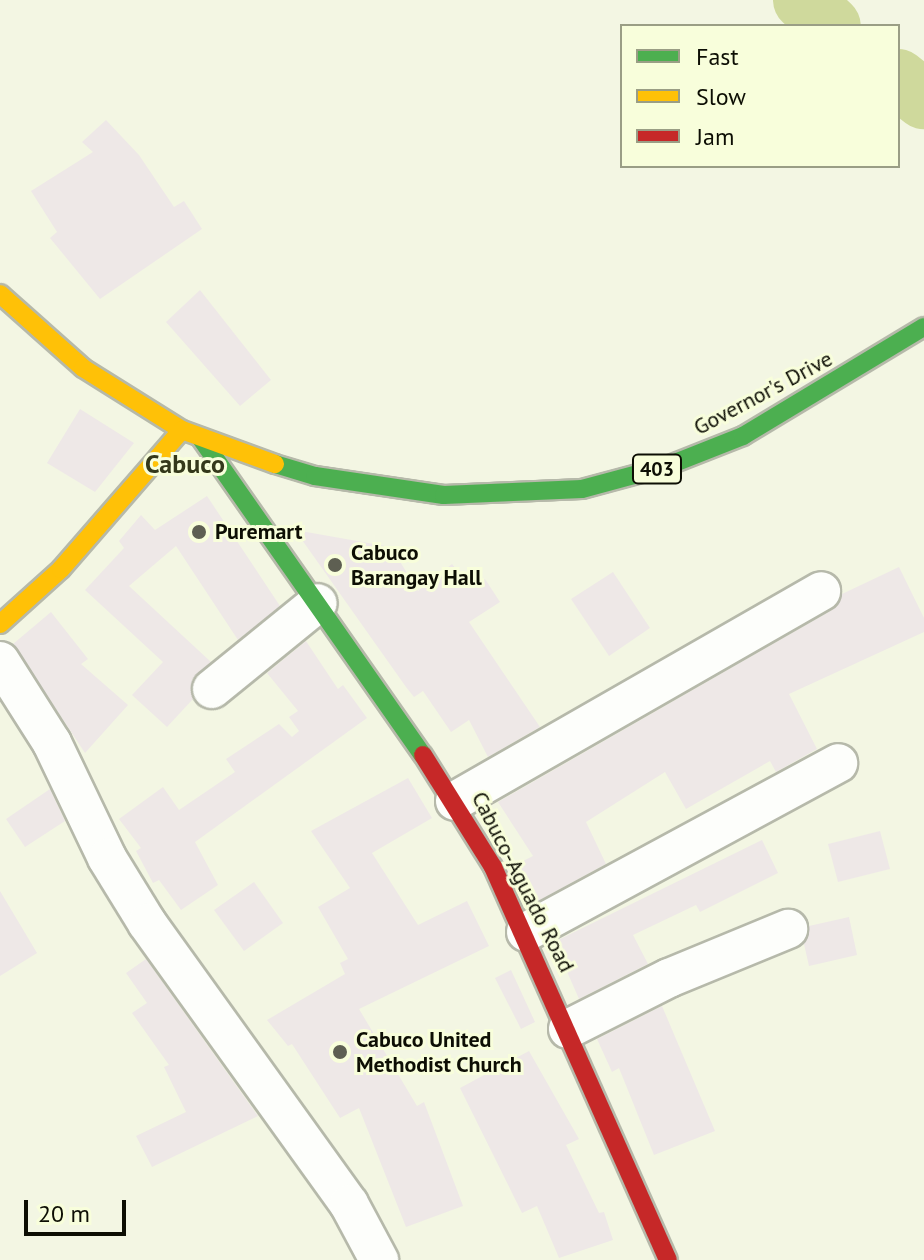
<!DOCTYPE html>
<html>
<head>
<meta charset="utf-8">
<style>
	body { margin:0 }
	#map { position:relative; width:924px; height:1260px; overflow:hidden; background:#f3f6e3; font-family:"PT Sans",sans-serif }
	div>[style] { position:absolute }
	.river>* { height:60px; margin:-30px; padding:0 30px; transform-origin:30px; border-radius:30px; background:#cfd99c }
	.building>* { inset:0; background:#eee8e7 }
	.roads { filter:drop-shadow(2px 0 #b6b9aa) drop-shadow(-2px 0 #b6b9aa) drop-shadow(0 2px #b6b9aa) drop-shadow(0 -2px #b6b9aa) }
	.street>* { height:38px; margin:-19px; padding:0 19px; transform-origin:19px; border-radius:19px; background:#fdfefb }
	.fast>* { height:18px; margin:-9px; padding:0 9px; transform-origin:9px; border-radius:9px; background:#4caf50 }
	.slow>* { height:18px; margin:-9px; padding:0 9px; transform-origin:9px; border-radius:9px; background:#ffc107 }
	.jam>* { height:18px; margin:-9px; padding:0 9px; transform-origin:9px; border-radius:9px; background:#c62828 }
	.dots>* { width:22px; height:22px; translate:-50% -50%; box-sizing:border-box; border:4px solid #f8fedb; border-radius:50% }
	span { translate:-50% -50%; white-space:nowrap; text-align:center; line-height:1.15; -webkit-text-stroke:6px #f8fedb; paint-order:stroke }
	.shield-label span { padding:2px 6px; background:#f8fedb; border:2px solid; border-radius:6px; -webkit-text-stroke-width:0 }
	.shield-label { font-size:20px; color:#0d0e04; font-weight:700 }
	.street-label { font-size:22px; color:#0d0e04 }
	.poi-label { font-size:22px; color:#0d0e04; font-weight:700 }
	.left { translate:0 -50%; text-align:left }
	.quarter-label { font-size:26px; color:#34381b; font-weight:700 }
	.legend { position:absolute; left:620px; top:24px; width:280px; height:144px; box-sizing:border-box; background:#f8fedb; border:2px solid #9a9e85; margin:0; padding:10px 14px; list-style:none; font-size:24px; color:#0d0e04 }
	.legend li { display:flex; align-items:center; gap:16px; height:40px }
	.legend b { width:40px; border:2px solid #9a9e85 }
	.scale { position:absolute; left:24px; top:1200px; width:102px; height:36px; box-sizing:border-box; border:4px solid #0d0e04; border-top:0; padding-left:10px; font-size:24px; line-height:28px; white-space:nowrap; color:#0d0e04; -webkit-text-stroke:6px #f8fedb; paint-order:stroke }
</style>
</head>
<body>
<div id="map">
	<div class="river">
		<i style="left:803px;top:0;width:38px;rotate:43deg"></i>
		<i style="left:898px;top:79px;width:33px;rotate:38deg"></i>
	</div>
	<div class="building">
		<i style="clip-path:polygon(106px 120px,139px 155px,174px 207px,184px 201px,202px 229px,100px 299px,50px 238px,57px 232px,31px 191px,93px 152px,82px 142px)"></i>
		<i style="clip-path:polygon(200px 290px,271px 380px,240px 406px,166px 322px)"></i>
		<i style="clip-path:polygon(80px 409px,134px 443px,95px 492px,47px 463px)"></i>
		<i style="clip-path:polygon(207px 496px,280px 606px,238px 640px,176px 546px,129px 586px,211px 662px,192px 680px,193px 699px,167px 727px,132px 695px,163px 662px,85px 590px,124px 548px,119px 541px,141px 515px,155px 530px)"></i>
		<i style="clip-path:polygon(295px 530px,391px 547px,418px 591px,452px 564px,471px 588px,485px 579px,500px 602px,469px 622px,540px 727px,488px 757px,469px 720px,451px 732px,423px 691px,414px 697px,406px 687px)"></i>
		<i style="clip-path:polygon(899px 567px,924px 618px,924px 632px,789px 694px,817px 749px,776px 772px,770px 761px,686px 809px,665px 772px,586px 822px,606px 864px,536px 902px,519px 863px,533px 856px,498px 802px,832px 610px,842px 594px)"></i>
		<i style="clip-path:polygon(613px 572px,650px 628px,609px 656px,571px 599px)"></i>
		<i style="clip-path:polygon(51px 612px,88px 659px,81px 664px,128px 705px,85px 753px,13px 644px)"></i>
		<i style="clip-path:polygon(306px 641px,338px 689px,343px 685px,367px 718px,195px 842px,218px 885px,181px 910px,159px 880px,153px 883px,136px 851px,141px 848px,119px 819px,163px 787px,179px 810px,235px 772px,226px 759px,279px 724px,292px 737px,299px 731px,289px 717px,298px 711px,267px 673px)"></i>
		<i style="clip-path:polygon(408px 778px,432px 818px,372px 853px,418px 925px,467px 901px,489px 946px,359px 1009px,417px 1106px,424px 1102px,463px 1206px,406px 1227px,359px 1108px,340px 1118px,292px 1044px,288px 1046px,267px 1020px,345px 974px,340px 963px,348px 959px,318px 907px,350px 888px,311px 831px)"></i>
		<i style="clip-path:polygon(50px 789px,65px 821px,25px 847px,6px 819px)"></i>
		<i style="clip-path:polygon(880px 831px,890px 869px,838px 882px,828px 844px)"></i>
		<i style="clip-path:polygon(762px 840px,778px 873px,700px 912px,696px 905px,633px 935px,648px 964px,579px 999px,554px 942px)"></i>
		<i style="clip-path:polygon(254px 882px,283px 923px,244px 951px,214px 910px)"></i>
		<i style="clip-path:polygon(0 891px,37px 953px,0 976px)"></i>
		<i style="clip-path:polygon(849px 917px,857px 955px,809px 966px,804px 944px,809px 926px)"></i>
		<i style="clip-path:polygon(146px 959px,258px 1116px,152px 1167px,136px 1136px,186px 1112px,164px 1067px,169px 1065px,132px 1013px,147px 1003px,126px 973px)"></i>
		<i style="clip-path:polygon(511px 970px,535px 1022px,521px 1029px,495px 978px)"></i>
		<i style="clip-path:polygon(662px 1006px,715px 1131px,654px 1155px,619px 1068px,612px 1072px,597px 1039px)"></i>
		<i style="clip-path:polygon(529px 1051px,579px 1139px,566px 1145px,599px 1213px,604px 1212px,613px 1240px,559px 1258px,537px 1206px,522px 1213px,460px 1088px)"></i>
	</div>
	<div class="roads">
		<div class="street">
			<i style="left:0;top:661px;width:97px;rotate:57.6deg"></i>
			<i style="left:52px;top:743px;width:127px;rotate:64.4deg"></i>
			<i style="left:107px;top:858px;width:76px;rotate:58.4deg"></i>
			<i style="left:147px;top:923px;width:346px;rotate:54.3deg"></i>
			<i style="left:349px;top:1204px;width:64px;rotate:61.8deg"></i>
			<i style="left:212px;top:689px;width:136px;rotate:-39.1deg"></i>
			<i style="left:455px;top:801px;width:422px;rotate:-29.8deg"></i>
			<i style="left:526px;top:932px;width:355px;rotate:-28.4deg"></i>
			<i style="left:568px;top:1029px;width:113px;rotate:-26.8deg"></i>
			<i style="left:669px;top:978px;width:129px;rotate:-22.4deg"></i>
		</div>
		<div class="fast">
			<i style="left:200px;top:437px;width:388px;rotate:55deg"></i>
			<i style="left:275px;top:464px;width:42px;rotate:16.7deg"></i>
			<i style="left:315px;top:476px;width:130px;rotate:8.4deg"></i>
			<i style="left:444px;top:495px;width:138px;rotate:-2.5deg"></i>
			<i style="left:582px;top:489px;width:88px;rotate:-15.1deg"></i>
			<i style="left:667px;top:466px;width:82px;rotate:-21.5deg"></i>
			<i style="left:743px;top:436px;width:211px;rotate:-31.1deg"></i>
		</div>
		<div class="slow">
			<i style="left:0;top:294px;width:111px;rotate:41.7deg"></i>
			<i style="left:83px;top:368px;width:117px;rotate:32.1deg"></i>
			<i style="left:182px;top:430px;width:99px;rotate:20.1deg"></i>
			<i style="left:0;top:624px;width:82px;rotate:-42deg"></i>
			<i style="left:61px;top:569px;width:184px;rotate:-49deg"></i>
		</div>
		<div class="jam">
			<i style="left:423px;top:755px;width:132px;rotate:58deg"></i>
			<i style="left:493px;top:867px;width:430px;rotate:66deg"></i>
		</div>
	</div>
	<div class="dots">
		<i style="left:199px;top:532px;background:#5e5f52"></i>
		<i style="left:335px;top:565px;background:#5e5f52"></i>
		<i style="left:340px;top:1052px;background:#5e5f52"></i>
	</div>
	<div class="shield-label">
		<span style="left:657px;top:469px">403</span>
	</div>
	<div class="street-label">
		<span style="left:763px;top:393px;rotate:-28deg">Governor's Drive</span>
		<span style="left:523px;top:882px;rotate:63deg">Cabuco-Aguado Road</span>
	</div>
	<div class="poi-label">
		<span class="left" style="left:215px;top:532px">Puremart</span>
		<span class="left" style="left:351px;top:565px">Cabuco<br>Barangay Hall</span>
		<span class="left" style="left:356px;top:1052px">Cabuco United<br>Methodist Church</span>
	</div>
	<div class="quarter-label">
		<span style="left:185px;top:464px">Cabuco</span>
	</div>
	<ul class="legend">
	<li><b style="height:10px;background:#4caf50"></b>Fast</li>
	<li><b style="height:10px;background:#ffc107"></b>Slow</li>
	<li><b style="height:10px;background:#c62828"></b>Jam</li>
	</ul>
	<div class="scale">20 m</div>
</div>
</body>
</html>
